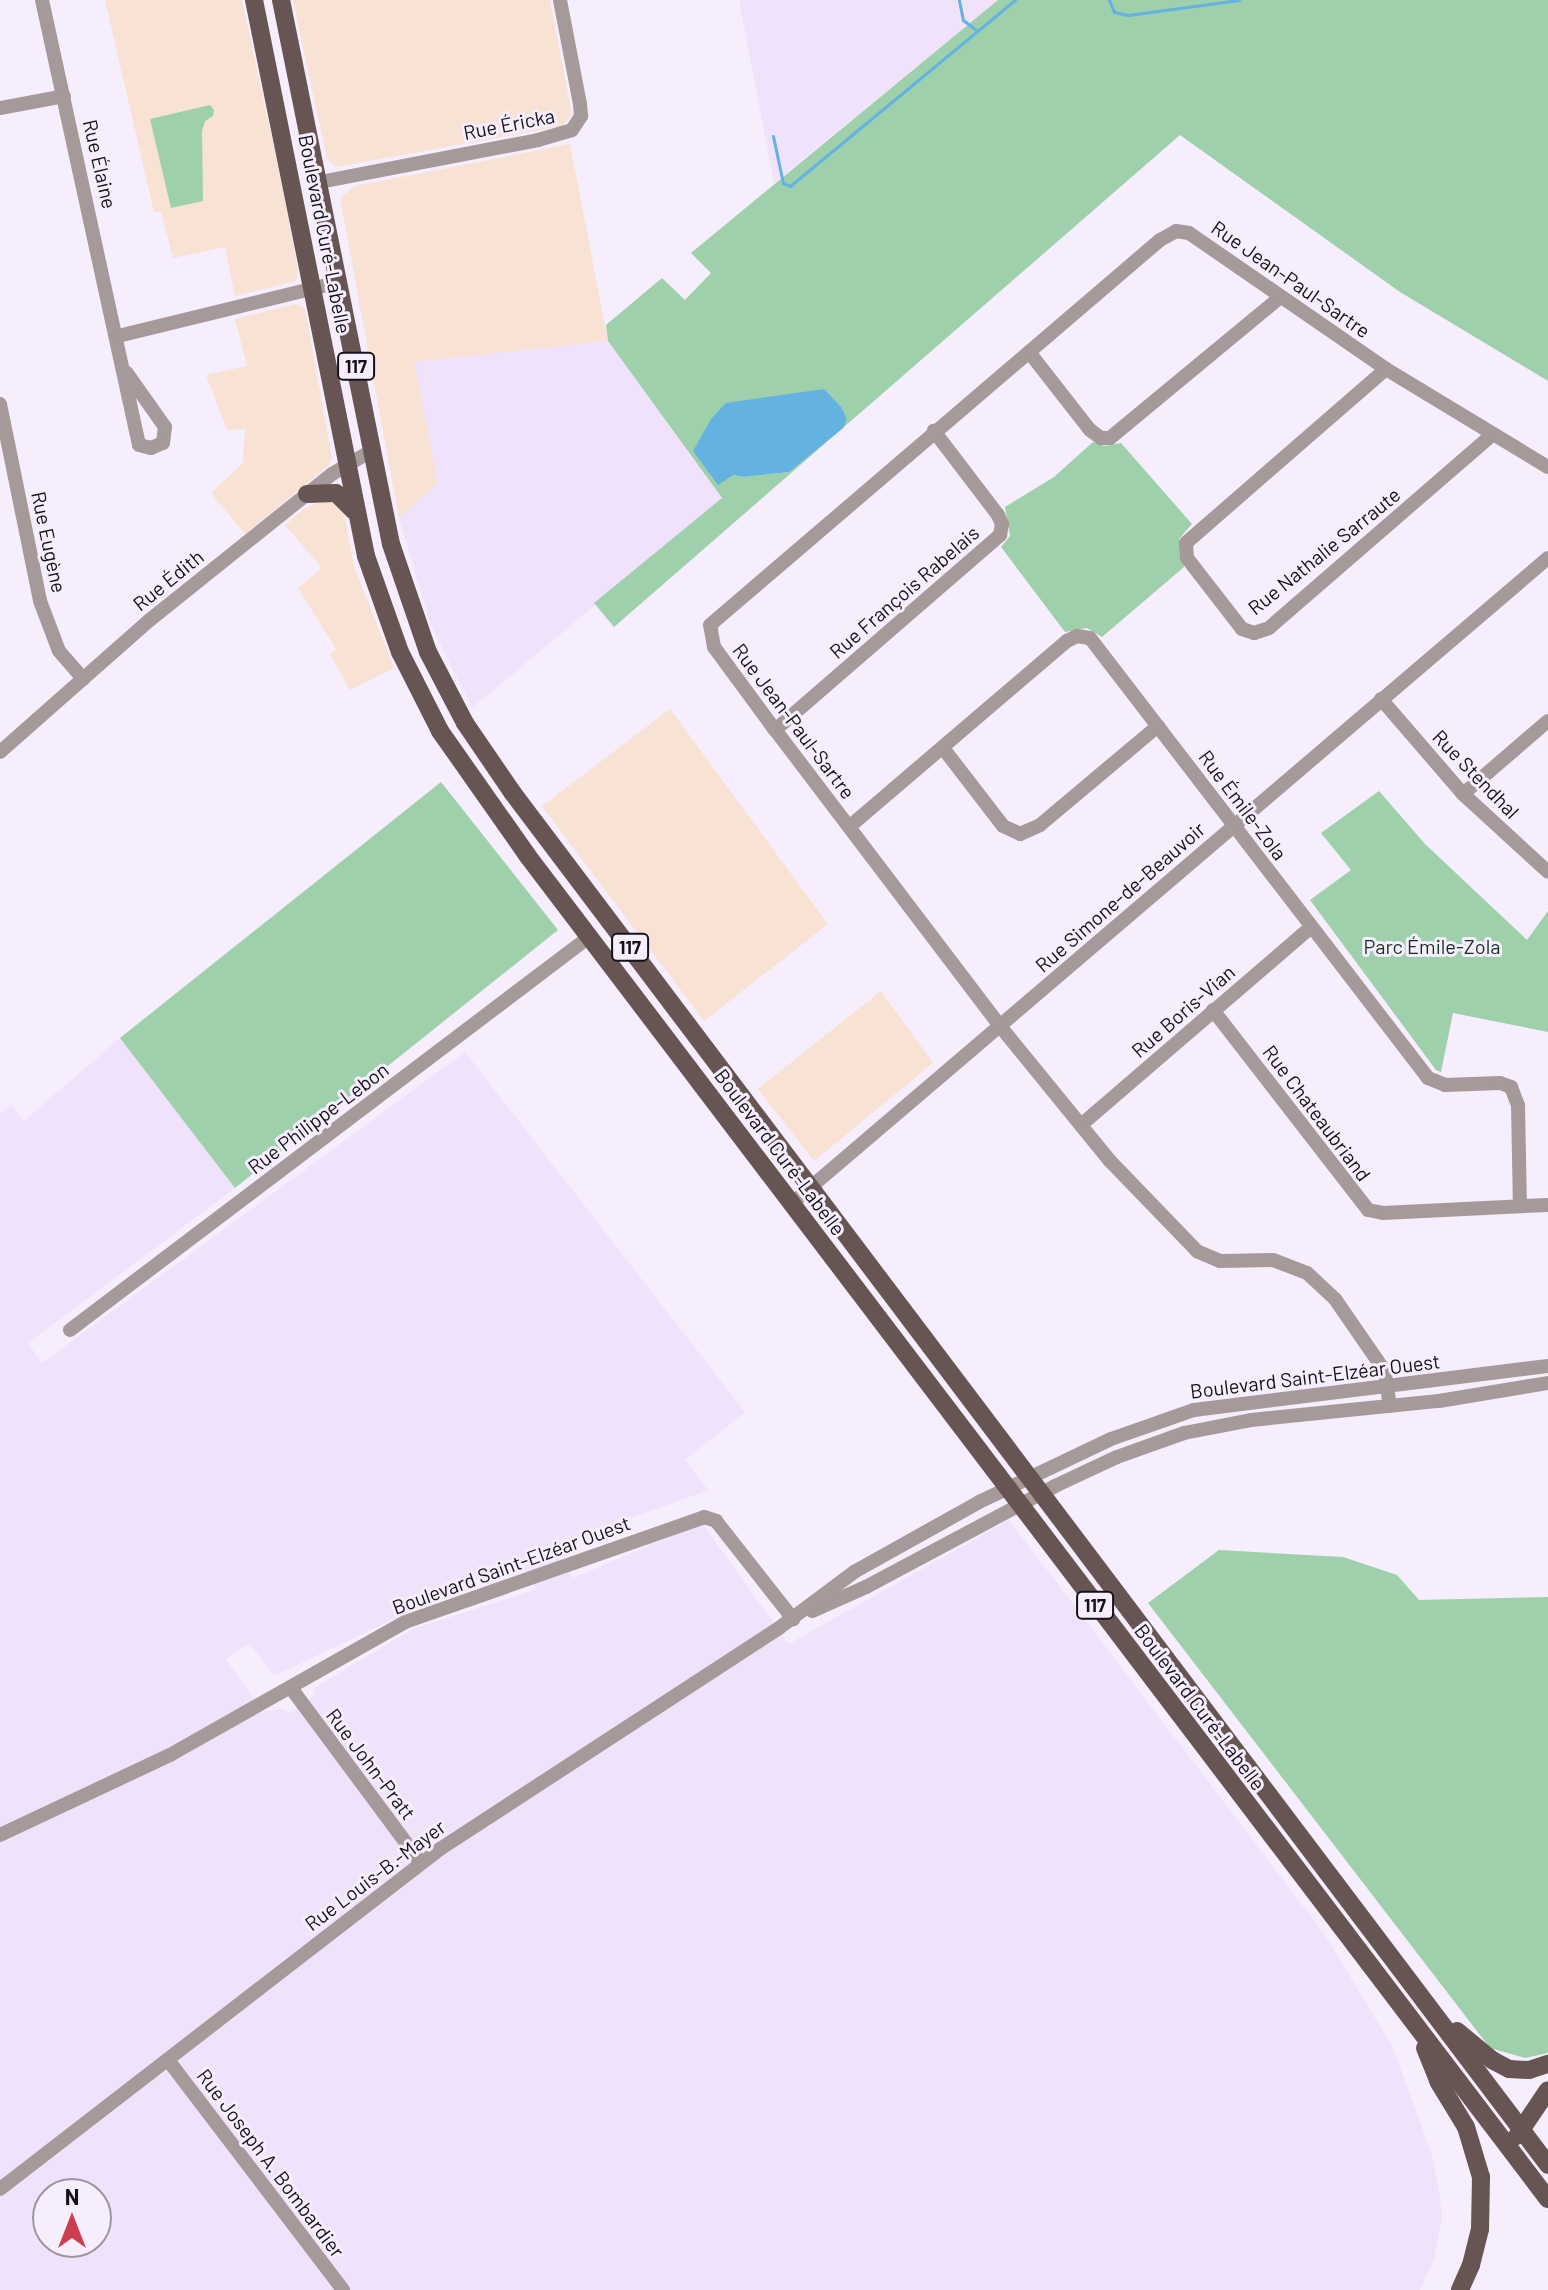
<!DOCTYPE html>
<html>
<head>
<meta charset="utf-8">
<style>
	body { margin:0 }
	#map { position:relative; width:1548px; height:2290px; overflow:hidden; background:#f6edfd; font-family:Barlow,sans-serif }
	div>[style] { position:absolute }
	.commercial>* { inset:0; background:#f7e2d4 }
	.built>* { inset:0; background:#f1e2fc }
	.green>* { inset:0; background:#9dd0ab }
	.water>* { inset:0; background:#64b2e1 }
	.stream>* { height:3px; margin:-1.5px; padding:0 1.5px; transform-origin:1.5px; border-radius:1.5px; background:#64b2e1 }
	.minor>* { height:14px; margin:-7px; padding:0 7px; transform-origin:7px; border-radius:7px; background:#a59a99 }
	.major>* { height:18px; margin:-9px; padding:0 9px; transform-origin:9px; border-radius:9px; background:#675553 }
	span { translate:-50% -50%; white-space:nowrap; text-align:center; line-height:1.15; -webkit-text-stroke:6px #f6edfd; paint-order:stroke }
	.shield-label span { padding:2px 6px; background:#f6edfd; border:2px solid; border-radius:6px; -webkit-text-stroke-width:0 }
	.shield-label { font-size:18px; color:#151118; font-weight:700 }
	.street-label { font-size:20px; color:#151118 }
	.park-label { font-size:20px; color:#12321e }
	.north { position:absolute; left:32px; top:2178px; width:80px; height:80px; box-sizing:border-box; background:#f6edfd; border:2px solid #9c95a1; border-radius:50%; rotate:0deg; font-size:22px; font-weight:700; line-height:32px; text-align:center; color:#151118 }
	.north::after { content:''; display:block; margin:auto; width:28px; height:36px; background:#cc3c4d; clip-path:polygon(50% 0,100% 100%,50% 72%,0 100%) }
</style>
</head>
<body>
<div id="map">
	<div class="commercial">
		<i style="clip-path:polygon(105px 0,242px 0,282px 185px,298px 270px,296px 281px,235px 296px,225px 247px,173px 258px,161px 211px,154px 212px)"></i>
		<i style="clip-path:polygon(293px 0,550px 0,572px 115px,562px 126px,336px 167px,327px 159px)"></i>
		<i style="clip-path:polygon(570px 144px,608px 341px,415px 362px,438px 483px,399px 518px,340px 198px,355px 186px)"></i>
		<i style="clip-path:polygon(296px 304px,305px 309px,332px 458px,329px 465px,245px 534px,211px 493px,243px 463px,245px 429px,227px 430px,206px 375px,247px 366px,235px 319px)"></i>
		<i style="clip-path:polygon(329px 498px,343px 509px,354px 566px,394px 668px,350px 690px,330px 654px,336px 649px,298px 588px,322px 568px,285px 525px,304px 509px)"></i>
		<i style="clip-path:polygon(670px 709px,828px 924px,704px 1021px,542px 806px)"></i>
		<i style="clip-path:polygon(881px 991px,933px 1063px,814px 1161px,758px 1089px)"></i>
	</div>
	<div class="built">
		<i style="clip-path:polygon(739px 0,998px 0,774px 183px)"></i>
		<i style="clip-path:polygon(608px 341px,722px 499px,472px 708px,431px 626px,399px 518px,438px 483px,414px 362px)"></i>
		<i style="clip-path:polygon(evenodd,120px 1038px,235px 1188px,28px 1343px,42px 1363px,465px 1052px,745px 1412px,685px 1460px,708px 1490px,554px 1546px,573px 1578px,702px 1523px,789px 1644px,1009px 1520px,1325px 1935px,1393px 2048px,1432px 2155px,1440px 2196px,1442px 2217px,1434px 2260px,1420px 2290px,0 2290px,0 1114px,12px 1105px,24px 1121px,120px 1038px,518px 1560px,537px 1589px,413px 1629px,314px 1688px,315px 1696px,289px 1713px,281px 1708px,263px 1712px,226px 1659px,249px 1643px,274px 1676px,518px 1560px,120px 1038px,48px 2194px,96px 2194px,96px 2242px,48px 2242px,48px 2194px)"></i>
	</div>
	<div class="green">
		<i style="clip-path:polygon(evenodd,998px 0,1548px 0,1548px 381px,1400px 292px,1180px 135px,614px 627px,594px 603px,722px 498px,608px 341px,606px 325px,662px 278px,685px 300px,711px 273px,691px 253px,998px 0,824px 389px,789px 472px,744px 477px,733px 475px,796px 394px,824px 389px)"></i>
		<i style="clip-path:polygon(210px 105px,214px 110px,213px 116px,205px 121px,202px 131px,203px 201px,171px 208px,150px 119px)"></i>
		<i style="clip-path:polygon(1093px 442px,1104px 446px,1121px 443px,1192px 524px,1179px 539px,1184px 567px,1102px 637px,1087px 628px,1065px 632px,1001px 547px,1010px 536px,1005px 507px,1054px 477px)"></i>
		<i style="clip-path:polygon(441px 782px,558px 930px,235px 1188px,120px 1038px)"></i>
		<i style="clip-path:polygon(1379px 791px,1425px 844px,1527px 940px,1548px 911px,1548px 1032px,1453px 1013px,1441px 1072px,1436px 1070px,1310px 900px,1351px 870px,1321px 833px)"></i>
		<i style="clip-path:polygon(1219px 1550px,1343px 1557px,1397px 1575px,1419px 1600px,1548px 1597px,1548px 2053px,1525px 2058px,1490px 2048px,1148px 1603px)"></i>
	</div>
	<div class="water">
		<i style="clip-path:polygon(824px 389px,841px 407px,847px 419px,843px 428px,789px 472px,744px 477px,733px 475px,718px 485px,693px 451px,711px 419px,726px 403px)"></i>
	</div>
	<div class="stream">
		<i style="left:959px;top:0;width:20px;rotate:79deg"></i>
		<i style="left:963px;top:20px;width:15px;rotate:37deg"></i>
		<i style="left:1109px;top:0;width:13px;rotate:67deg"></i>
		<i style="left:1114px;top:12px;width:14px;rotate:12deg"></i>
		<i style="left:1128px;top:15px;width:112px;rotate:-7.7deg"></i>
		<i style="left:773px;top:136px;width:48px;rotate:78deg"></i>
		<i style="left:783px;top:183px;width:8px;rotate:23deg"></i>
		<i style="left:790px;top:186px;width:292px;rotate:-39.6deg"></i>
	</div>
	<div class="minor">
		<i style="left:42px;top:0;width:455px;rotate:77.7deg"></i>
		<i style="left:139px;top:445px;width:12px;rotate:14deg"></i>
		<i style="left:151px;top:448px;width:13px;rotate:-23deg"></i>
		<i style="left:163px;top:443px;width:16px;rotate:-83deg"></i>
		<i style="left:165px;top:427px;width:67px;rotate:-125.3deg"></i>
		<i style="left:0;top:108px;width:65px;rotate:-10.6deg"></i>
		<i style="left:320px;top:182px;width:222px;rotate:-10.9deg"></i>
		<i style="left:538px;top:140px;width:35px;rotate:-16deg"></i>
		<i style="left:572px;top:130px;width:17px;rotate:-57deg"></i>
		<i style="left:581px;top:116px;width:12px;rotate:-95deg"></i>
		<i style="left:580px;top:104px;width:106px;rotate:-100.9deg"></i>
		<i style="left:118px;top:336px;width:228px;rotate:-13.7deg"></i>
		<i style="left:1029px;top:352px;width:99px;rotate:52deg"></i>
		<i style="left:1090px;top:430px;width:14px;rotate:36deg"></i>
		<i style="left:1101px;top:438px;width:9px"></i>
		<i style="left:1110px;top:438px;width:219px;rotate:-39.6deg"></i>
		<i style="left:1386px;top:369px;width:265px;rotate:139deg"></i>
		<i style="left:1186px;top:543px;width:15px;rotate:86deg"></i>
		<i style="left:1187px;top:558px;width:90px;rotate:52.2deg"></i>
		<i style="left:1242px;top:629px;width:13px;rotate:18deg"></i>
		<i style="left:1254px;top:633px;width:16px;rotate:-18deg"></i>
		<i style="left:1269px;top:628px;width:295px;rotate:-40.9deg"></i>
		<i style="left:0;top:404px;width:201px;rotate:78.5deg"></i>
		<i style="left:40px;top:601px;width:53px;rotate:69.2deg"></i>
		<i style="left:59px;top:651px;width:37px;rotate:49deg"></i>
		<i style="left:1381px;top:699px;width:125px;rotate:49.2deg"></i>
		<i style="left:1463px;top:794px;width:115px;rotate:42.5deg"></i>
		<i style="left:775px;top:730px;width:298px;rotate:-40.9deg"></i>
		<i style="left:1000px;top:535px;width:11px;rotate:-80deg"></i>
		<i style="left:1002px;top:524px;width:10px;rotate:-114deg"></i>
		<i style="left:998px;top:515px;width:106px;rotate:-127.3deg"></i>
		<i style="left:943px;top:748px;width:98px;rotate:52.4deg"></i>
		<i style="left:1003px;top:826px;width:19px;rotate:25deg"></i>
		<i style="left:1020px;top:834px;width:22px;rotate:-24deg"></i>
		<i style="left:1040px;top:825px;width:154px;rotate:-40deg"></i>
		<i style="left:0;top:752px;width:201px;rotate:-41.4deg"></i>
		<i style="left:151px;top:619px;width:232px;rotate:-38.7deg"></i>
		<i style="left:332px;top:474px;width:45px;rotate:-30.5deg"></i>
		<i style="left:1463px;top:794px;width:112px;rotate:-40.7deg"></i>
		<i style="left:849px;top:827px;width:287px;rotate:-40.5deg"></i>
		<i style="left:1067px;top:641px;width:11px;rotate:-27deg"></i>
		<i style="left:1077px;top:636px;width:13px;rotate:9deg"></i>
		<i style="left:1090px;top:638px;width:555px;rotate:52.47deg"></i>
		<i style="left:1428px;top:1078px;width:18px;rotate:22deg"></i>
		<i style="left:1445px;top:1085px;width:55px;rotate:-2.1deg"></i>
		<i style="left:1500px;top:1083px;width:12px;rotate:20deg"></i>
		<i style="left:1511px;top:1087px;width:19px;rotate:69deg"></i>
		<i style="left:1518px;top:1105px;width:101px;rotate:88.9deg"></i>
		<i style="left:1213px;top:1010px;width:253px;rotate:52.2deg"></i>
		<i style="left:1368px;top:1210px;width:15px;rotate:11deg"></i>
		<i style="left:1383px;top:1213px;width:165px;rotate:-2.8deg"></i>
		<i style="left:1081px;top:1125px;width:303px;rotate:-40.7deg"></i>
		<i style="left:791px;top:1204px;width:995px;rotate:-40.48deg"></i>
		<i style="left:70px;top:1330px;width:651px;rotate:-37.13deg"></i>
		<i style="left:1390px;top:1406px;width:36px;rotate:-99deg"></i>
		<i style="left:1384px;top:1370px;width:86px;rotate:-124.6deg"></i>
		<i style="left:1335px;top:1299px;width:38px;rotate:-137deg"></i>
		<i style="left:1307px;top:1273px;width:36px;rotate:-159deg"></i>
		<i style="left:1273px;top:1260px;width:53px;rotate:178.9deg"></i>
		<i style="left:1220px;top:1261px;width:25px;rotate:-157deg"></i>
		<i style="left:1197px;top:1251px;width:125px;rotate:-134deg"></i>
		<i style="left:1110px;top:1161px;width:174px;rotate:-129.2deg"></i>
		<i style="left:1000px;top:1026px;width:372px;rotate:-127.2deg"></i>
		<i style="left:775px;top:730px;width:103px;rotate:-126.3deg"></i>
		<i style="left:714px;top:647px;width:22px;rotate:-100deg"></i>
		<i style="left:710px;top:625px;width:592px;rotate:-40.55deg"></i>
		<i style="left:1160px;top:240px;width:18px;rotate:-29deg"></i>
		<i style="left:1176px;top:231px;width:13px;rotate:9deg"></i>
		<i style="left:1189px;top:233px;width:239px;rotate:34.6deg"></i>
		<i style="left:1386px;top:369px;width:189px;rotate:31.2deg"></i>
		<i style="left:812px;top:1611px;width:59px;rotate:-24deg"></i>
		<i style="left:866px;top:1587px;width:214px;rotate:-28.1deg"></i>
		<i style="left:1055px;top:1486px;width:68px;rotate:-25.1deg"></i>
		<i style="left:1117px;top:1457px;width:71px;rotate:-19.7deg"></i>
		<i style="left:1184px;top:1433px;width:68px;rotate:-11deg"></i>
		<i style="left:1251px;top:1420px;width:189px;rotate:-5.8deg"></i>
		<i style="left:1439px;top:1401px;width:110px;rotate:-9.4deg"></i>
		<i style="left:291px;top:1688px;width:218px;rotate:53.4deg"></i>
		<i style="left:0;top:1835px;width:188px;rotate:-25.2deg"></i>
		<i style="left:170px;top:1755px;width:270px;rotate:-29.5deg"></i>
		<i style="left:405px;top:1622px;width:317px;rotate:-19.3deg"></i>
		<i style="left:704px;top:1517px;width:13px;rotate:18deg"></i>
		<i style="left:716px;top:1521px;width:125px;rotate:51.8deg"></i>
		<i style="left:168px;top:2060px;width:289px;rotate:52.7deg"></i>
		<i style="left:0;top:2189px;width:556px;rotate:-37.69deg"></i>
		<i style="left:440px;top:1849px;width:405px;rotate:-33.1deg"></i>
		<i style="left:779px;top:1628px;width:94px;rotate:-36.7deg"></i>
		<i style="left:854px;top:1572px;width:143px;rotate:-29.2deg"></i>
		<i style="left:979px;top:1502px;width:146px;rotate:-25.5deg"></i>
		<i style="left:1111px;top:1439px;width:88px;rotate:-19.3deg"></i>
		<i style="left:1194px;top:1410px;width:357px;rotate:-7.1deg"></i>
	</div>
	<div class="major">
		<i style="left:254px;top:0;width:567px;rotate:78.61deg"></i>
		<i style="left:366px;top:556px;width:102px;rotate:70.5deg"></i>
		<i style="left:400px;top:652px;width:89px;rotate:63.1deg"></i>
		<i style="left:440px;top:731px;width:151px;rotate:54.9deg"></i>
		<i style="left:527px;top:855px;width:1688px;rotate:52.78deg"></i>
		<i style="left:281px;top:0;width:555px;rotate:78.57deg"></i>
		<i style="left:391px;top:544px;width:114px;rotate:71.1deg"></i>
		<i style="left:428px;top:652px;width:80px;rotate:62.5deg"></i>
		<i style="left:465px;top:723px;width:83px;rotate:55.7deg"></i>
		<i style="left:512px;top:792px;width:1720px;rotate:52.96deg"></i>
		<i style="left:307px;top:494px;width:29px;rotate:-2deg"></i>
		<i style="left:336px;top:493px;width:25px;rotate:45deg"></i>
		<i style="left:1457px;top:2031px;width:45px;rotate:39.6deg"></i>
		<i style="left:1492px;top:2060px;width:19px;rotate:28deg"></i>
		<i style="left:1509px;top:2069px;width:20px;rotate:3deg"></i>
		<i style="left:1529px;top:2070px;width:20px;rotate:-18deg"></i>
		<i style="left:1425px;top:2048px;width:35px;rotate:68deg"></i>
		<i style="left:1438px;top:2081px;width:54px;rotate:58.7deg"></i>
		<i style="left:1466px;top:2127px;width:52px;rotate:73.3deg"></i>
		<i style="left:1481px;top:2177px;width:52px;rotate:91.1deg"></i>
		<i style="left:1480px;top:2229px;width:37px;rotate:104deg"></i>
		<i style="left:1471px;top:2265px;width:27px;rotate:114deg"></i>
		<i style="left:1517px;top:2136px;width:55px;rotate:-56deg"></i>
	</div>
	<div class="shield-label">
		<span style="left:356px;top:366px">117</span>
		<span style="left:630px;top:947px">117</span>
		<span style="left:1095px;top:1605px">117</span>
	</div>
	<div class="street-label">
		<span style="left:509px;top:124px;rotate:-11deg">Rue Éricka</span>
		<span style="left:100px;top:164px;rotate:77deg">Rue Élaine</span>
		<span style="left:325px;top:234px;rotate:79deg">Boulevard Curé-Labelle</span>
		<span style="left:1291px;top:279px;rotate:35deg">Rue Jean-Paul-Sartre</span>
		<span style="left:49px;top:542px;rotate:78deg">Rue Eugène</span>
		<span style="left:1324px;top:551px;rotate:-39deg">Rue Nathalie Sarraute</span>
		<span style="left:168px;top:580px;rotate:-39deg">Rue Édith</span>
		<span style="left:904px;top:592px;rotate:-41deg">Rue François Rabelais</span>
		<span style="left:794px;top:721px;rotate:53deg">Rue Jean-Paul-Sartre</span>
		<span style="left:1476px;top:774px;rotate:46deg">Rue Stendhal</span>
		<span style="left:1243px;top:805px;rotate:53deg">Rue Émile-Zola</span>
		<span style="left:1120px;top:897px;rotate:-41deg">Rue Simone-de-Beauvoir</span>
		<span style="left:1183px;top:1011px;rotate:-41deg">Rue Boris-Vian</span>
		<span style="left:1317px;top:1113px;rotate:53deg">Rue Chateaubriand</span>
		<span style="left:318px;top:1118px;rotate:-37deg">Rue Philippe-Lebon</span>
		<span style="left:780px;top:1152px;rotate:53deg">Boulevard Curé-Labelle</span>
		<span style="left:1315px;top:1376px;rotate:-7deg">Boulevard Saint-Elzéar Ouest</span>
		<span style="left:511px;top:1565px;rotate:-20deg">Boulevard Saint-Elzéar Ouest</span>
		<span style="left:1200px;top:1707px;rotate:53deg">Boulevard Curé-Labelle</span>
		<span style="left:371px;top:1764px;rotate:53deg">Rue John-Pratt</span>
		<span style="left:375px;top:1875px;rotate:-37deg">Rue Louis-B.-Mayer</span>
		<span style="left:271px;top:2163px;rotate:53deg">Rue Joseph A. Bombardier</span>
	</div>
	<div class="park-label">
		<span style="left:1432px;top:946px">Parc Émile-Zola</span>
	</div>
	<div class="north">N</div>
</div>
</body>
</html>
